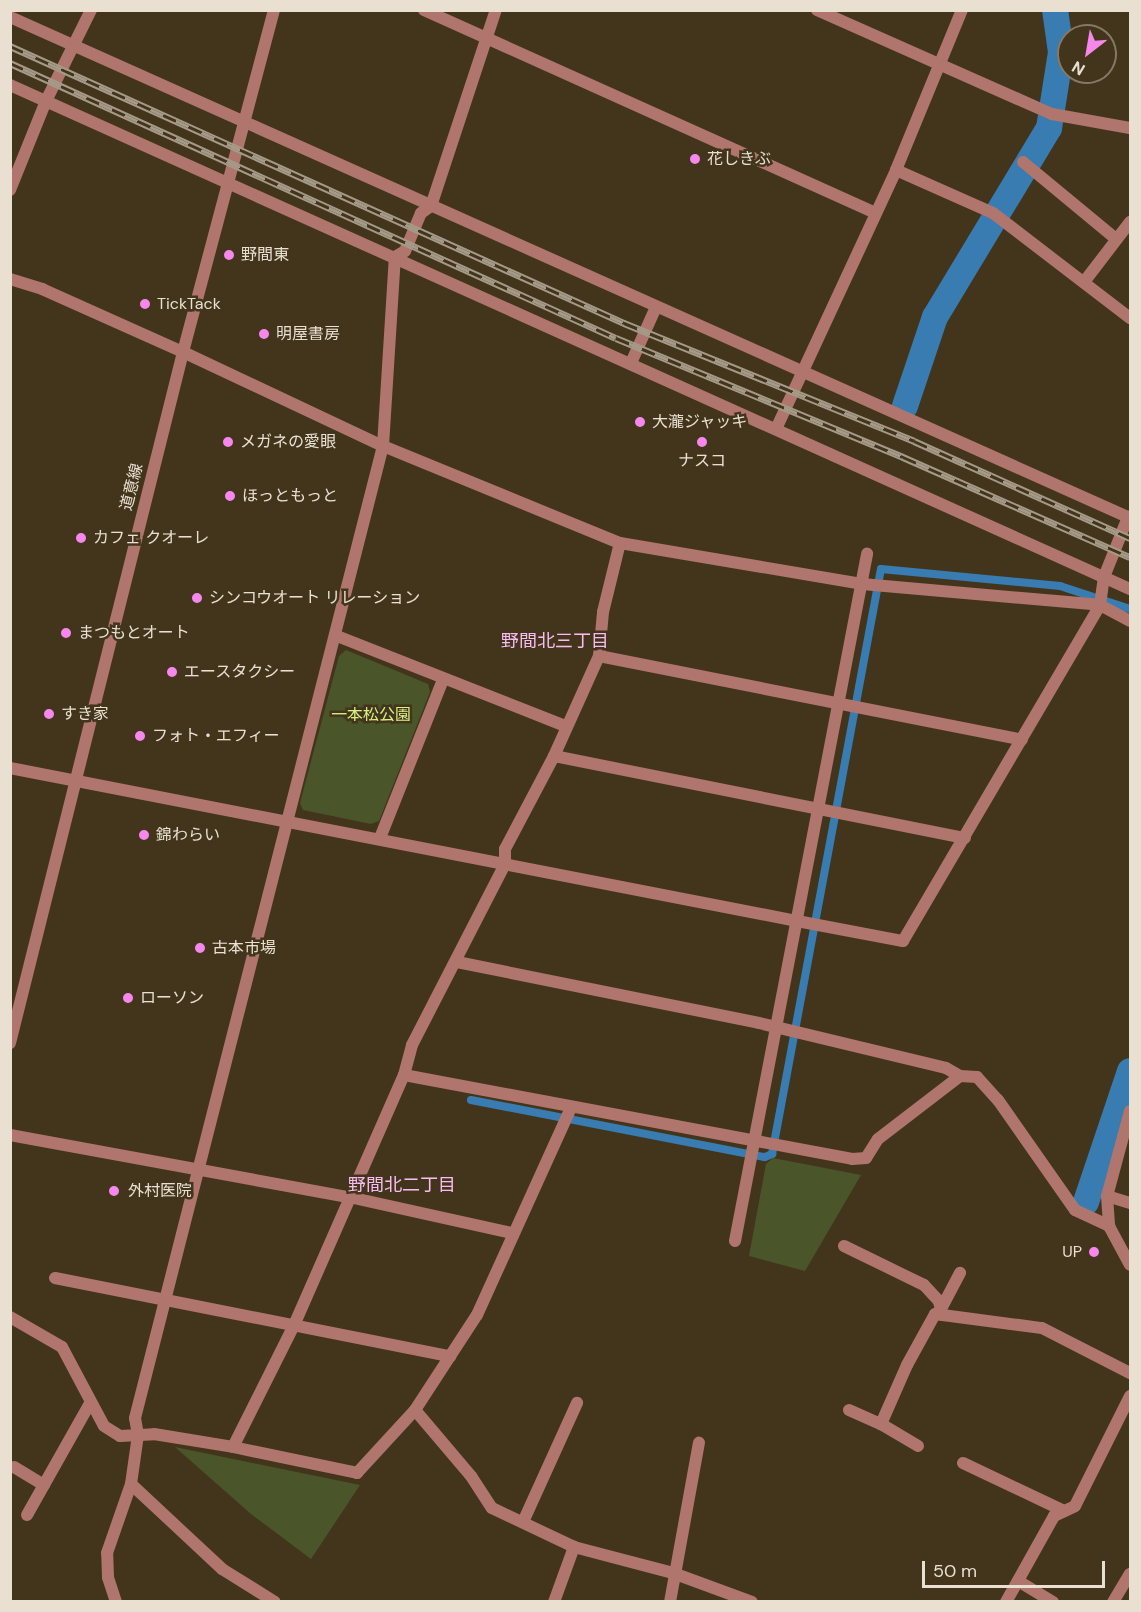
<!DOCTYPE html>
<html>
<head>
<meta charset="utf-8">
<style>
	body { margin:0 }
	#map { position:relative; width:1141px; height:1612px; overflow:hidden; background:#42351c; font-family:"DM Sans","Noto Sans JP",sans-serif }
	div>[style] { position:absolute }
	.green>* { inset:0; background:#4b552a }
	.stream>* { height:8px; margin:-4px; padding:0 4px; transform-origin:4px; border-radius:4px; background:#397cb2 }
	.canal>* { height:26px; margin:-13px; padding:0 13px; transform-origin:13px; border-radius:13px; background:#397cb2 }
	.minor>* { height:12px; margin:-6px; padding:0 6px; transform-origin:6px; border-radius:6px; background:#b0756c }
	.tertiary>* { height:12px; margin:-6px; padding:0 6px; transform-origin:6px; border-radius:6px; background:#b0756c }
	.rail>* { height:7px; margin-top:-3.5px; transform-origin:0; background:repeating-linear-gradient(90deg,#42351c 0 14px,#a59a88 0 28px); box-sizing:border-box; border-block:2px solid #a59a88 }
	.dots>* { width:16px; height:16px; translate:-50% -50%; box-sizing:border-box; border:3px solid #42351c; border-radius:50% }
	span { translate:-50% -50%; white-space:nowrap; text-align:center; line-height:1.15; -webkit-text-stroke:5px #42351c; paint-order:stroke }
	.poi-label { font-size:16px; color:#e9e0d2 }
	.left { translate:0 -50%; text-align:left }
	.right { translate:-100% -50%; text-align:right }
	.street-label { font-size:16px; color:#e9e0d2 }
	.park-label { font-size:16px; color:#d9f183 }
	.neighbourhood-label { font-size:18px; color:#f9bcf2 }
	.frame { position:absolute; inset:0; border:12px solid #e9e0d2; pointer-events:none }
	.north { position:absolute; left:1057px; top:24px; width:60px; height:60px; box-sizing:border-box; background:#42351c; border:2px solid #857965; border-radius:50%; rotate:211deg; font-size:16px; font-weight:700; line-height:24px; text-align:center; color:#e9e0d2 }
	.north::after { content:''; display:block; margin:auto; width:21px; height:27px; background:#f688ed; clip-path:polygon(50% 0,100% 100%,50% 72%,0 100%) }
	.scale { position:absolute; left:922px; top:1561px; width:183px; height:27px; box-sizing:border-box; border:3px solid #e9e0d2; border-top:0; padding-left:8px; font-size:18px; line-height:21px; white-space:nowrap; color:#e9e0d2; -webkit-text-stroke:4px #42351c; paint-order:stroke }
</style>
</head>
<body>
<div id="map">
	<div class="green">
		<i style="clip-path:polygon(346px 650px,428px 684px,430px 692px,379px 821px,371px 824px,303px 810px,300px 803px,339px 656px)"></i>
		<i style="clip-path:polygon(773px 1158px,861px 1175px,805px 1271px,749px 1256px,766px 1164px)"></i>
		<i style="clip-path:polygon(175px 1447px,360px 1485px,311px 1559px,251px 1514px)"></i>
	</div>
	<div class="stream">
		<i style="left:471px;top:1100px;width:299px;rotate:11deg"></i>
		<i style="left:765px;top:1157px;width:8px;rotate:-23deg"></i>
		<i style="left:772px;top:1154px;width:595px;rotate:-79.45deg"></i>
		<i style="left:881px;top:569px;width:180px;rotate:5.4deg"></i>
		<i style="left:1060px;top:586px;width:74px;rotate:18.2deg"></i>
	</div>
	<div class="canal">
		<i style="left:905px;top:406px;width:94px;rotate:-71.4deg"></i>
		<i style="left:935px;top:317px;width:221px;rotate:-58.9deg"></i>
		<i style="left:1049px;top:128px;width:77px;rotate:-81deg"></i>
		<i style="left:1061px;top:52px;width:42px;rotate:-98.1deg"></i>
		<i style="left:1086px;top:1202px;width:138px;rotate:-71.4deg"></i>
	</div>
	<div class="minor">
		<i style="left:424px;top:10px;width:495px;rotate:24.2deg"></i>
		<i style="left:817px;top:10px;width:257px;rotate:23.9deg"></i>
		<i style="left:1052px;top:114px;width:79px;rotate:10.2deg"></i>
		<i style="left:10px;top:17px;width:1227px;rotate:24.1deg"></i>
		<i style="left:10px;top:85px;width:1228px;rotate:24.23deg"></i>
		<i style="left:1023px;top:162px;width:119px;rotate:39.6deg"></i>
		<i style="left:896px;top:170px;width:106px;rotate:23.9deg"></i>
		<i style="left:993px;top:213px;width:173px;rotate:37.5deg"></i>
		<i style="left:10px;top:190px;width:96px;rotate:-68deg"></i>
		<i style="left:46px;top:101px;width:102px;rotate:-63.7deg"></i>
		<i style="left:10px;top:279px;width:34px;rotate:17deg"></i>
		<i style="left:42px;top:289px;width:154px;rotate:24.1deg"></i>
		<i style="left:183px;top:352px;width:221px;rotate:25.2deg"></i>
		<i style="left:383px;top:446px;width:256px;rotate:22.3deg"></i>
		<i style="left:620px;top:543px;width:245px;rotate:9.6deg"></i>
		<i style="left:862px;top:584px;width:239px;rotate:5deg"></i>
		<i style="left:1100px;top:605px;width:34px;rotate:28deg"></i>
		<i style="left:1084px;top:282px;width:76px;rotate:-52.5deg"></i>
		<i style="left:631px;top:363px;width:61px;rotate:-65.9deg"></i>
		<i style="left:776px;top:429px;width:285px;rotate:-65.1deg"></i>
		<i style="left:896px;top:170px;width:173px;rotate:-67.6deg"></i>
		<i style="left:337px;top:636px;width:245px;rotate:21.5deg"></i>
		<i style="left:599px;top:656px;width:431px;rotate:11.2deg"></i>
		<i style="left:554px;top:756px;width:419px;rotate:11.3deg"></i>
		<i style="left:380px;top:838px;width:170px;rotate:-68.3deg"></i>
		<i style="left:797px;top:921px;width:108px;rotate:10.7deg"></i>
		<i style="left:903px;top:941px;width:389px;rotate:-59.6deg"></i>
		<i style="left:1100px;top:605px;width:28px;rotate:-82deg"></i>
		<i style="left:1104px;top:577px;width:65px;rotate:-68.2deg"></i>
		<i style="left:457px;top:962px;width:308px;rotate:11.4deg"></i>
		<i style="left:759px;top:1023px;width:192px;rotate:13.5deg"></i>
		<i style="left:946px;top:1068px;width:16px;rotate:30deg"></i>
		<i style="left:404px;top:1075px;width:456px;rotate:10.6deg"></i>
		<i style="left:852px;top:1159px;width:14px;rotate:-4deg"></i>
		<i style="left:866px;top:1158px;width:22px;rotate:-58deg"></i>
		<i style="left:878px;top:1139px;width:103px;rotate:-37.5deg"></i>
		<i style="left:960px;top:1076px;width:17px;rotate:3deg"></i>
		<i style="left:977px;top:1077px;width:31px;rotate:48deg"></i>
		<i style="left:998px;top:1100px;width:134px;rotate:55deg"></i>
		<i style="left:1075px;top:1210px;width:38px;rotate:25deg"></i>
		<i style="left:1130px;top:1111px;width:88px;rotate:105.1deg"></i>
		<i style="left:1107px;top:1196px;width:30px;rotate:86deg"></i>
		<i style="left:1109px;top:1226px;width:44px;rotate:61.7deg"></i>
		<i style="left:10px;top:1135px;width:345px;rotate:10.4deg"></i>
		<i style="left:349px;top:1197px;width:167px;rotate:12.5deg"></i>
		<i style="left:1107px;top:1196px;width:24px;rotate:17deg"></i>
		<i style="left:735px;top:1241px;width:700px;rotate:-79.12deg"></i>
		<i style="left:844px;top:1246px;width:89px;rotate:26deg"></i>
		<i style="left:924px;top:1285px;width:22px;rotate:47deg"></i>
		<i style="left:939px;top:1301px;width:14px;rotate:78deg"></i>
		<i style="left:55px;top:1278px;width:403px;rotate:11.2deg"></i>
		<i style="left:941px;top:1309px;width:41px;rotate:-62.2deg"></i>
		<i style="left:10px;top:1317px;width:60px;rotate:30deg"></i>
		<i style="left:62px;top:1347px;width:89px;rotate:62deg"></i>
		<i style="left:104px;top:1426px;width:19px;rotate:32deg"></i>
		<i style="left:120px;top:1436px;width:34px;rotate:-3deg"></i>
		<i style="left:154px;top:1434px;width:80px;rotate:9.3deg"></i>
		<i style="left:233px;top:1447px;width:127px;rotate:11.8deg"></i>
		<i style="left:357px;top:1473px;width:86px;rotate:-47.4deg"></i>
		<i style="left:415px;top:1410px;width:113px;rotate:-56.9deg"></i>
		<i style="left:477px;top:1315px;width:227px;rotate:-65.6deg"></i>
		<i style="left:415px;top:1410px;width:87px;rotate:49.7deg"></i>
		<i style="left:471px;top:1476px;width:38px;rotate:57deg"></i>
		<i style="left:492px;top:1508px;width:91px;rotate:25.4deg"></i>
		<i style="left:574px;top:1547px;width:102px;rotate:14.7deg"></i>
		<i style="left:673px;top:1573px;width:84px;rotate:20.2deg"></i>
		<i style="left:849px;top:1410px;width:35px;rotate:24deg"></i>
		<i style="left:881px;top:1424px;width:64px;rotate:-66.2deg"></i>
		<i style="left:907px;top:1365px;width:58px;rotate:-61.2deg"></i>
		<i style="left:935px;top:1314px;width:108px;rotate:7.5deg"></i>
		<i style="left:1042px;top:1328px;width:99px;rotate:27.1deg"></i>
		<i style="left:881px;top:1424px;width:43px;rotate:30.7deg"></i>
		<i style="left:233px;top:1447px;width:139px;rotate:-63.4deg"></i>
		<i style="left:295px;top:1323px;width:271px;rotate:-66.3deg"></i>
		<i style="left:404px;top:1075px;width:31px;rotate:-75deg"></i>
		<i style="left:412px;top:1045px;width:203px;rotate:-62.8deg"></i>
		<i style="left:505px;top:864px;width:15px;rotate:-90deg"></i>
		<i style="left:505px;top:849px;width:105px;rotate:-62.2deg"></i>
		<i style="left:554px;top:756px;width:110px;rotate:-65.8deg"></i>
		<i style="left:599px;top:656px;width:44px;rotate:-84.8deg"></i>
		<i style="left:603px;top:612px;width:71px;rotate:-76.2deg"></i>
		<i style="left:963px;top:1463px;width:112px;rotate:25.4deg"></i>
		<i style="left:14px;top:1467px;width:35px;rotate:31deg"></i>
		<i style="left:131px;top:1484px;width:125px;rotate:43deg"></i>
		<i style="left:222px;top:1569px;width:62px;rotate:31.9deg"></i>
		<i style="left:27px;top:1515px;width:129px;rotate:-60.6deg"></i>
		<i style="left:523px;top:1522px;width:131px;rotate:-65.6deg"></i>
		<i style="left:1018px;top:1581px;width:41px;rotate:31deg"></i>
		<i style="left:116px;top:1602px;width:26px;rotate:-108deg"></i>
		<i style="left:108px;top:1577px;width:24px;rotate:-92deg"></i>
		<i style="left:107px;top:1553px;width:73px;rotate:-70.8deg"></i>
		<i style="left:131px;top:1484px;width:49px;rotate:-81.9deg"></i>
		<i style="left:138px;top:1435px;width:17px;rotate:-100deg"></i>
		<i style="left:135px;top:1418px;width:1003px;rotate:-75.69deg"></i>
		<i style="left:383px;top:446px;width:189px;rotate:-86.4deg"></i>
		<i style="left:395px;top:257px;width:12px;rotate:-31deg"></i>
		<i style="left:405px;top:251px;width:41px;rotate:-67.2deg"></i>
		<i style="left:421px;top:213px;width:12px;rotate:-35deg"></i>
		<i style="left:431px;top:206px;width:206px;rotate:-71.7deg"></i>
		<i style="left:554px;top:1602px;width:59px;rotate:-70deg"></i>
		<i style="left:670px;top:1602px;width:162px;rotate:-79.7deg"></i>
		<i style="left:1006px;top:1602px;width:98px;rotate:-60.8deg"></i>
		<i style="left:1054px;top:1516px;width:23px;rotate:-25deg"></i>
		<i style="left:1075px;top:1506px;width:123px;rotate:-63.4deg"></i>
		<i style="left:1113px;top:1602px;width:33px;rotate:-59deg"></i>
	</div>
	<div class="tertiary">
		<i style="left:10px;top:768px;width:802px;rotate:11deg"></i>
		<i style="left:10px;top:1043px;width:712px;rotate:-75.94deg"></i>
		<i style="left:183px;top:352px;width:354px;rotate:-75.1deg"></i>
	</div>
	<div class="rail">
		<i style="left:10px;top:46px;width:674px;rotate:24.28deg"></i>
		<i style="left:624px;top:323px;width:313px;rotate:22.1deg"></i>
		<i style="left:914px;top:441px;width:237px;rotate:24.2deg"></i>
		<i style="left:10px;top:63px;width:665px;rotate:24.41deg"></i>
		<i style="left:616px;top:338px;width:311px;rotate:22.5deg"></i>
		<i style="left:903px;top:457px;width:248px;rotate:23.8deg"></i>
	</div>
	<div class="dots">
		<i style="left:695px;top:159px;background:#f688ed"></i>
		<i style="left:229px;top:255px;background:#f688ed"></i>
		<i style="left:145px;top:304px;background:#f688ed"></i>
		<i style="left:264px;top:334px;background:#f688ed"></i>
		<i style="left:640px;top:422px;background:#f688ed"></i>
		<i style="left:228px;top:442px;background:#f688ed"></i>
		<i style="left:702px;top:442px;background:#f688ed"></i>
		<i style="left:230px;top:496px;background:#f688ed"></i>
		<i style="left:81px;top:538px;background:#f688ed"></i>
		<i style="left:197px;top:598px;background:#f688ed"></i>
		<i style="left:66px;top:633px;background:#f688ed"></i>
		<i style="left:172px;top:672px;background:#f688ed"></i>
		<i style="left:49px;top:714px;background:#f688ed"></i>
		<i style="left:140px;top:736px;background:#f688ed"></i>
		<i style="left:144px;top:835px;background:#f688ed"></i>
		<i style="left:200px;top:948px;background:#f688ed"></i>
		<i style="left:128px;top:998px;background:#f688ed"></i>
		<i style="left:114px;top:1191px;background:#f688ed"></i>
		<i style="left:1094px;top:1252px;background:#f688ed"></i>
	</div>
	<div class="poi-label">
		<span class="left" style="left:707px;top:159px">花しきぶ</span>
		<span class="left" style="left:241px;top:255px">野間東</span>
		<span class="left" style="left:157px;top:304px">TickTack</span>
		<span class="left" style="left:276px;top:334px">明屋書房</span>
		<span class="left" style="left:652px;top:422px">大瀧ジャッキ</span>
		<span class="left" style="left:240px;top:442px">メガネの愛眼</span>
		<span style="left:702px;top:461px">ナスコ</span>
		<span class="left" style="left:242px;top:496px">ほっともっと</span>
		<span class="left" style="left:93px;top:538px">カフェ クオーレ</span>
		<span class="left" style="left:209px;top:598px">シンコウオート リレーション</span>
		<span class="left" style="left:78px;top:633px">まつもとオート</span>
		<span class="left" style="left:184px;top:672px">エースタクシー</span>
		<span class="left" style="left:61px;top:714px">すき家</span>
		<span class="left" style="left:152px;top:736px">フォト・エフィー</span>
		<span class="left" style="left:156px;top:835px">錦わらい</span>
		<span class="left" style="left:212px;top:948px">古本市場</span>
		<span class="left" style="left:140px;top:998px">ローソン</span>
		<span class="left" style="left:128px;top:1191px">外村医院</span>
		<span class="right" style="left:1082px;top:1252px">UP</span>
	</div>
	<div class="street-label">
		<span style="left:132px;top:487px;rotate:-76deg">道意線</span>
	</div>
	<div class="park-label">
		<span style="left:371px;top:715px">一本松公園</span>
	</div>
	<div class="neighbourhood-label">
		<span style="left:555px;top:641px">野間北三丁目</span>
		<span style="left:402px;top:1185px">野間北二丁目</span>
	</div>
	<div class="frame"></div>
	<div class="north">N</div>
	<div class="scale">50 m</div>
</div>
</body>
</html>
